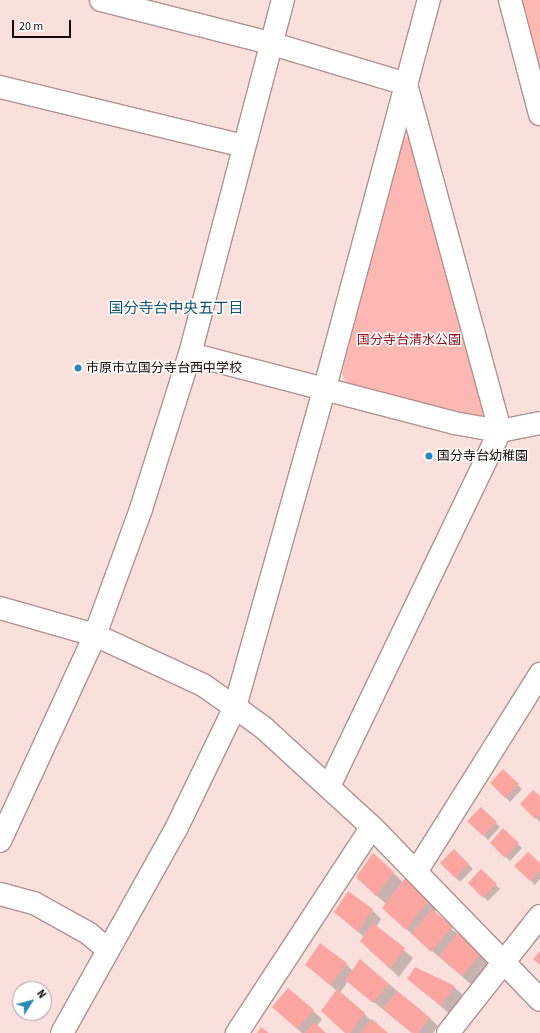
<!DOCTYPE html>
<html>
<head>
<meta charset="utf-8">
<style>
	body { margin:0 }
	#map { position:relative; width:540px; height:1033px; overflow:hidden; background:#fae0dd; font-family:"Source Sans 3","Noto Sans JP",sans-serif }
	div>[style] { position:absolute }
	.green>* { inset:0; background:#fdb8b4 }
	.shadow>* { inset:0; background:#0003 }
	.building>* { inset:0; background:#fba5a0 }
	.roads { filter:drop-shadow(1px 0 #b0918f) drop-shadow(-1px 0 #b0918f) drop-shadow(0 1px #b0918f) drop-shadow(0 -1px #b0918f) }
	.minor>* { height:22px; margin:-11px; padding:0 11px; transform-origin:11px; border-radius:11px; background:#fff }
	.dots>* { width:11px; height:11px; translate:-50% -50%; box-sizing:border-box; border:2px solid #fff; border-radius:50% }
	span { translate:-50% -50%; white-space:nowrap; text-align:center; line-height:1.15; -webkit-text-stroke:3px #fff; paint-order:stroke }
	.park-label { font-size:13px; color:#8f0d1d }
	.poi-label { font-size:13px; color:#170c0b }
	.left { translate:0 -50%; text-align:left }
	.quarter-label { font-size:15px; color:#0f5370 }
	.north { position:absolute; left:12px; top:981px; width:40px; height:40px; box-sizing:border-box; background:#fff; border:1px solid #a29e9d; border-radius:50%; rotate:54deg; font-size:11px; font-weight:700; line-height:16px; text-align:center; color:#170c0b }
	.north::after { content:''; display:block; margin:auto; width:14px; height:18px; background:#2988b3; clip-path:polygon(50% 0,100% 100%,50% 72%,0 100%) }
	.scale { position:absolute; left:12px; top:20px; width:59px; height:18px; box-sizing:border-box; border:2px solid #170c0b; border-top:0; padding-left:5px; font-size:12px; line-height:14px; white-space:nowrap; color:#170c0b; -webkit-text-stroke:3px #fff; paint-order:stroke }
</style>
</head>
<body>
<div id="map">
	<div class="green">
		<i style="clip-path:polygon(521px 0,540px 0,540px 69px)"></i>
		<i style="clip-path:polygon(411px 136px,487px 411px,480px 418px,346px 383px,342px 373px,399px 138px)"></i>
	</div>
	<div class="shadow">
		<i style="clip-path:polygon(503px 770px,522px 789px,510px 802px,491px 783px)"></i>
		<i style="clip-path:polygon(540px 798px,540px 822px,525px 808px)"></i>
		<i style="clip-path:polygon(481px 809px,500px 827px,488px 840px,469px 821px)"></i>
		<i style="clip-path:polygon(503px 830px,522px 848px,510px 861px,491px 843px)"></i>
		<i style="clip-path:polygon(454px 850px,473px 869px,460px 882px,441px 863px)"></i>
		<i style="clip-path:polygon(540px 865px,540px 879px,535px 885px,516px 866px)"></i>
		<i style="clip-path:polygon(481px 870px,500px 889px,488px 901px,469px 883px)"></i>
		<i style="clip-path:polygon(393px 873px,403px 882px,406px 878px,437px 909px,434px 913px,490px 963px,471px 984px,392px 917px,383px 908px,386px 904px,366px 886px)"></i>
		<i style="clip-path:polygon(372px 910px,381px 919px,376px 927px,413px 958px,399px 977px,370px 950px,364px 937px,335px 912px)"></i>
		<i style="clip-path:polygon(361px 961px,429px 1017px,438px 1026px,433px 1033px,412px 1033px,348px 981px,340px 993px,386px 1033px,346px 1033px,337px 991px,306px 965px,346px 964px,353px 971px)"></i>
		<i style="clip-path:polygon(408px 979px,454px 987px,463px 995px,450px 1014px)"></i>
		<i style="clip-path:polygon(288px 989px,322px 1019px,317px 1026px,325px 1033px,302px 1033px,283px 1016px)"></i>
	</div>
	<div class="building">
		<i style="clip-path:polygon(503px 769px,519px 784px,505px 798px,490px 783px)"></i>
		<i style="clip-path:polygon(533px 790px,540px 796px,540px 814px,535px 819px,520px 804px)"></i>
		<i style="clip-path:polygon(481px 807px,497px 822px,483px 836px,467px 821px)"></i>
		<i style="clip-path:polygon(503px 828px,519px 843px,505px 858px,490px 843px)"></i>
		<i style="clip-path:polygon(454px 849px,469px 864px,455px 878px,440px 863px)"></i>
		<i style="clip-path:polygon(528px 852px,540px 863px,540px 871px,530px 881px,514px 866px)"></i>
		<i style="clip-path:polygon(373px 853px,394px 872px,376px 896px,356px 877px)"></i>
		<i style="clip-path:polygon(481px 869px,497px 884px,483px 898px,468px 883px)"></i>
		<i style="clip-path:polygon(406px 877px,429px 900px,406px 930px,382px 908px)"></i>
		<i style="clip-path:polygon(348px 891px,373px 909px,358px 932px,334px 912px)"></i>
		<i style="clip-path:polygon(431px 909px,453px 926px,431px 952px,412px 934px)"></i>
		<i style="clip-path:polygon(373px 923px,405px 948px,390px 969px,360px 941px)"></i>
		<i style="clip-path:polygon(458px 933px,481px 953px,462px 976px,439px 956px)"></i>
		<i style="clip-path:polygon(320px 943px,347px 963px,331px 985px,305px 965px)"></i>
		<i style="clip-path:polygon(540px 951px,540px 965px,533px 959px)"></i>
		<i style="clip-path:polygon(360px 959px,389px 984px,373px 1003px,345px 980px)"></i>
		<i style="clip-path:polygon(415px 967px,455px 986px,441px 1006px,407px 979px)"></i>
		<i style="clip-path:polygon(288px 988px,314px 1010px,297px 1029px,272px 1007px)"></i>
		<i style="clip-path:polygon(337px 989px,365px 1013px,350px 1033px,345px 1033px,321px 1011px)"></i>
		<i style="clip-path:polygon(397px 991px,429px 1017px,418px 1033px,412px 1033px,383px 1009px)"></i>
		<i style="clip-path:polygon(372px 1019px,388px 1033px,360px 1033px)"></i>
		<i style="clip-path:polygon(314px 1022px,326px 1033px,305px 1033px)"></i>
		<i style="clip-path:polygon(261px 1027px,269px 1033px,257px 1033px)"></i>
	</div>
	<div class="roads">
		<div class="minor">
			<i style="left:101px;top:0;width:178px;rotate:14.3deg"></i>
			<i style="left:273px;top:44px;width:139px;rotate:16.7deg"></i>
			<i style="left:406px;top:84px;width:360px;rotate:74.8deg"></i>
			<i style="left:500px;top:431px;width:394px;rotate:115.7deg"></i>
			<i style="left:510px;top:0;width:118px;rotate:75.3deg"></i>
			<i style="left:0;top:87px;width:251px;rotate:13.6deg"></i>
			<i style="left:190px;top:354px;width:273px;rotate:14.6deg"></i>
			<i style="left:454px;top:423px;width:47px;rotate:9.9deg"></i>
			<i style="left:500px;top:431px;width:41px;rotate:-11.3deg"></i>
			<i style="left:0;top:608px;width:99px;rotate:15.9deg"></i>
			<i style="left:95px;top:635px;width:119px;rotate:24.8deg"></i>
			<i style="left:203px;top:685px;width:39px;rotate:35deg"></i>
			<i style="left:235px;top:707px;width:37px;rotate:36deg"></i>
			<i style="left:265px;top:729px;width:145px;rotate:42.5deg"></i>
			<i style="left:372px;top:827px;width:241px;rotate:45.8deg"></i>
			<i style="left:0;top:841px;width:227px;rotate:-65.2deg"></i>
			<i style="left:95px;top:635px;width:134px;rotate:-69.9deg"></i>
			<i style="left:141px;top:509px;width:163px;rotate:-72.5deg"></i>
			<i style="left:190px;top:354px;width:366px;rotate:-75.3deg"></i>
			<i style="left:416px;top:872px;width:234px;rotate:-57.9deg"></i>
			<i style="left:0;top:894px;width:35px;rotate:15deg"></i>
			<i style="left:34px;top:903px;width:62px;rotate:29.1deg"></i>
			<i style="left:88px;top:933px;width:26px;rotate:40deg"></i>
			<i style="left:62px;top:1033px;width:236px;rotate:-60.8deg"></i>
			<i style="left:177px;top:827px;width:133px;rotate:-64.2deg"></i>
			<i style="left:235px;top:707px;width:328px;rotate:-74.3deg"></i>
			<i style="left:324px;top:391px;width:405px;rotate:-75deg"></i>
			<i style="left:237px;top:1033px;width:246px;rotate:-56.8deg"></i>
			<i style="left:448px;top:1033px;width:149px;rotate:-51.8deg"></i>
		</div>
	</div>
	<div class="dots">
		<i style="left:78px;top:368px;background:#2988b3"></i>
		<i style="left:429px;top:456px;background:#2988b3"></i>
	</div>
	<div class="park-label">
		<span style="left:409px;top:340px">国分寺台清水公園</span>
	</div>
	<div class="poi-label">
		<span class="left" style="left:86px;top:368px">市原市立国分寺台西中学校</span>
		<span class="left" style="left:437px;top:456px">国分寺台幼稚園</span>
	</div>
	<div class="quarter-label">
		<span style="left:176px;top:309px">国分寺台中央五丁目</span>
	</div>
	<div class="north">N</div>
	<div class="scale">20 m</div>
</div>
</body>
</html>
